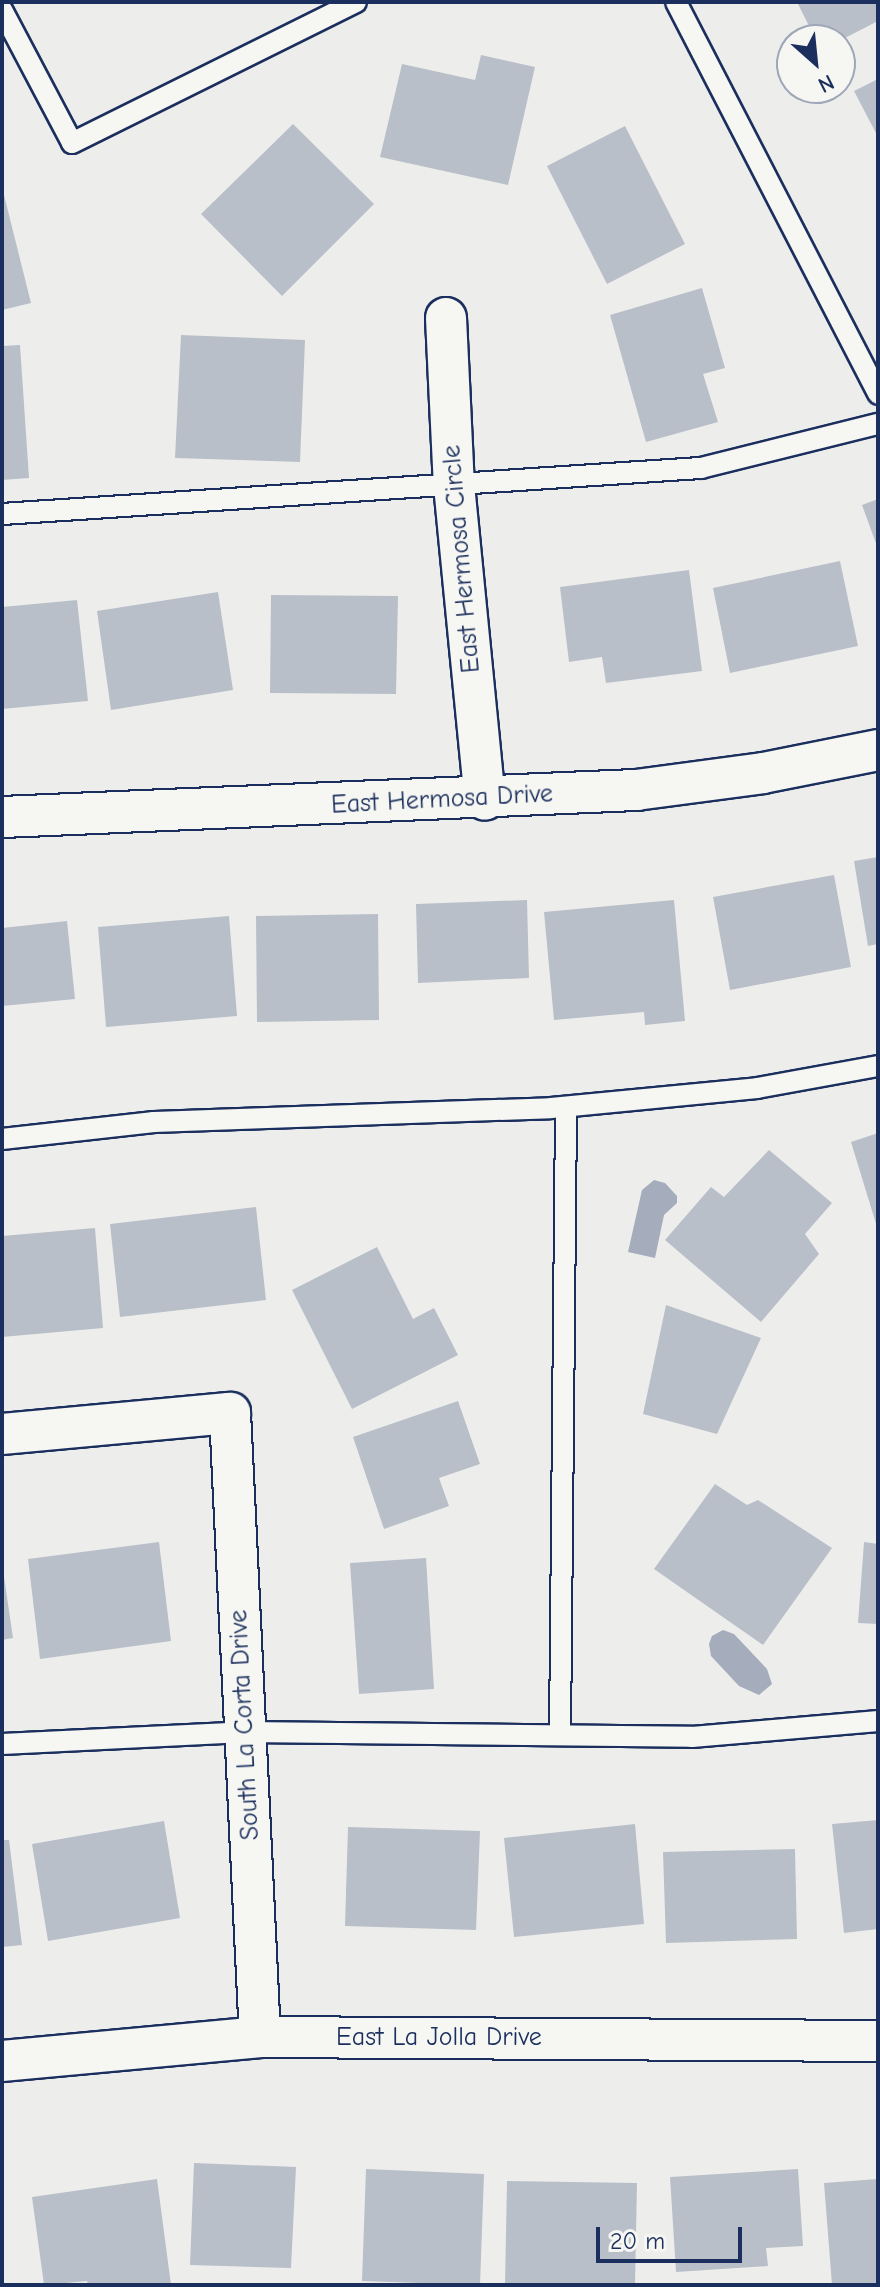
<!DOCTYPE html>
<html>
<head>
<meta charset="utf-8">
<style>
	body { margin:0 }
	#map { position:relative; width:880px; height:2287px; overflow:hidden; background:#edeeec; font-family:"Comic Neue",sans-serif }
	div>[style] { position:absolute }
	.water>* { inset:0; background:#a5acbc }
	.building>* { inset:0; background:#b9bfc8 }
	.roads { filter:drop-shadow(2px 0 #1b2f5e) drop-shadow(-2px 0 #1b2f5e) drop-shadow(0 2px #1b2f5e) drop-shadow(0 -2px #1b2f5e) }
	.service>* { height:20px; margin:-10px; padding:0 10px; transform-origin:10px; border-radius:10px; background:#f6f6f2 }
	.minor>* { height:40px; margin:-20px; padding:0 20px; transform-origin:20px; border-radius:20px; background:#f6f6f2 }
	span { translate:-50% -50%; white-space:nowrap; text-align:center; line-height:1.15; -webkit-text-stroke:8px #f6f6f2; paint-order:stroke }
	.street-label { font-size:26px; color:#1b2f5e }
	.frame { position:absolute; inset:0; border:4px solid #1b2f5e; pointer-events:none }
	.north { position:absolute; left:776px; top:24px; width:80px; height:80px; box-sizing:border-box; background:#f6f6f2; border:2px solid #9ea6b7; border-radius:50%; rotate:153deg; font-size:22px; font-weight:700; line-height:32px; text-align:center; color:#1b2f5e }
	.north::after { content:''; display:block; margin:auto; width:28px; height:36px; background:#1b2f5e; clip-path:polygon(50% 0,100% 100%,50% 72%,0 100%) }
	.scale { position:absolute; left:596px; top:2227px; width:146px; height:36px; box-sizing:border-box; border:4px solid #1b2f5e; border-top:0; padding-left:10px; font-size:24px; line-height:28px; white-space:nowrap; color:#1b2f5e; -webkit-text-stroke:6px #f6f6f2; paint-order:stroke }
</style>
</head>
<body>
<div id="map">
	<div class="water">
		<i style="clip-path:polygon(654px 1180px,665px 1183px,677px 1196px,677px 1203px,664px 1215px,655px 1258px,628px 1252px,642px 1190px)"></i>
		<i style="clip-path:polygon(723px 1630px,734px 1634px,767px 1669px,772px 1684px,759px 1695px,739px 1686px,711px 1656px,709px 1644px,712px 1636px)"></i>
	</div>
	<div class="building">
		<i style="clip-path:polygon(797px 2px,878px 2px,878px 21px,841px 40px,816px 40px)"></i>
		<i style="clip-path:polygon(481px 55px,535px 67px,508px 185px,380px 157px,402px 64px,475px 80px)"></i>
		<i style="clip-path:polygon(878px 79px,878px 137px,854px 91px)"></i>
		<i style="clip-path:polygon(293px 124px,374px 204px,282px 296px,201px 214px)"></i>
		<i style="clip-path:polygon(625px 126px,685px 244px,607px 284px,547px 166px)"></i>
		<i style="clip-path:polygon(2px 187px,31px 303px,2px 310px)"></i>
		<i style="clip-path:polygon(702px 288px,725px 368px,703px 374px,718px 422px,646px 442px,610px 315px)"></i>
		<i style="clip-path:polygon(181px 335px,305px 340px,300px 462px,175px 458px)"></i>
		<i style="clip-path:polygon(20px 345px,29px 478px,2px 480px,2px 346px)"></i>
		<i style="clip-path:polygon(878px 499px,878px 549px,862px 505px)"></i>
		<i style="clip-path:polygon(840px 561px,858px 646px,730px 673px,713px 588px)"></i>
		<i style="clip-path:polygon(689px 570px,702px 671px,606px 683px,602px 657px,569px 662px,560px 587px)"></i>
		<i style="clip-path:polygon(218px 592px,233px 690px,111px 710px,97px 611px)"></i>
		<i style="clip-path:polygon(271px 595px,398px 596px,396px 694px,270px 693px)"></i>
		<i style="clip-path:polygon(77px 600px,88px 701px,2px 709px,2px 607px)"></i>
		<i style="clip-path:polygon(878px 857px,878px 944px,868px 946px,854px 861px)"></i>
		<i style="clip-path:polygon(834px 875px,851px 967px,730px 990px,713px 897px)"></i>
		<i style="clip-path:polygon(527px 900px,529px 978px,418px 983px,416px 904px)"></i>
		<i style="clip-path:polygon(674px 900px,685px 1021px,645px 1025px,644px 1012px,554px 1020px,544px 912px)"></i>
		<i style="clip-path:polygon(378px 914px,379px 1020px,257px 1022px,256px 916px)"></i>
		<i style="clip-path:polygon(229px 916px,237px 1016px,106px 1027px,98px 927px)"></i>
		<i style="clip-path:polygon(67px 921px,75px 999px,2px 1006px,2px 928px)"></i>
		<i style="clip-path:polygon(878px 1133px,878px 1227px,877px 1227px,851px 1142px)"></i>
		<i style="clip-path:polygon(769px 1150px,832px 1203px,805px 1234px,819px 1254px,761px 1322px,665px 1240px,711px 1187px,724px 1197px)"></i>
		<i style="clip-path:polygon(256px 1207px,266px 1300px,120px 1317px,110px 1224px)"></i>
		<i style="clip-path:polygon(95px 1228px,103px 1328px,2px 1337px,2px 1236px)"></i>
		<i style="clip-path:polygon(377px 1247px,413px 1319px,434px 1308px,458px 1355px,352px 1409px,292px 1290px)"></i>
		<i style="clip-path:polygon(666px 1305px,761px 1338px,717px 1434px,643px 1414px)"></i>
		<i style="clip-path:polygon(458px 1401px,480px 1464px,439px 1478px,449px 1506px,384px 1529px,353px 1437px)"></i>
		<i style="clip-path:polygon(715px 1484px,747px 1505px,758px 1500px,832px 1548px,763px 1645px,654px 1569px)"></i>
		<i style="clip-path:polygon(159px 1542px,171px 1641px,40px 1659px,28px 1559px)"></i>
		<i style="clip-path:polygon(864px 1542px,878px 1544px,878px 1624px,858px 1623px)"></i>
		<i style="clip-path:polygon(426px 1558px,434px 1689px,359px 1694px,350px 1563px)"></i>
		<i style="clip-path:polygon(2px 1563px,13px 1638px,2px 1640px)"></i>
		<i style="clip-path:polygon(878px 1820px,878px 1929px,844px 1933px,832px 1824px)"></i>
		<i style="clip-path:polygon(164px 1821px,180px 1918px,48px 1941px,32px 1844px)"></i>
		<i style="clip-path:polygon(635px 1824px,644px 1924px,514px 1937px,504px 1838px)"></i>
		<i style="clip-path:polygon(348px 1827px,480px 1831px,476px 1930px,345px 1926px)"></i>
		<i style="clip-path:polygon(2px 1840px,9px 1840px,22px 1945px,2px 1947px)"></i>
		<i style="clip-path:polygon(795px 1849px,797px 1939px,666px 1943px,663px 1852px)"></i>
		<i style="clip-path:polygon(194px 2163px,296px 2167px,291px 2268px,190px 2265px)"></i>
		<i style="clip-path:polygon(366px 2169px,484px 2174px,480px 2285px,362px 2281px)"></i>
		<i style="clip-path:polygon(798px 2169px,803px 2246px,766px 2248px,768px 2266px,676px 2272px,670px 2177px)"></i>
		<i style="clip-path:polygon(157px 2179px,171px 2285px,88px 2285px,87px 2281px,44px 2285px,32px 2197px)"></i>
		<i style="clip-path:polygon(878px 2179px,878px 2285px,832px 2285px,824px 2183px)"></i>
		<i style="clip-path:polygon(507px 2181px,637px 2183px,635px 2285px,505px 2285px)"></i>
	</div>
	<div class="roads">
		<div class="service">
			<i style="left:676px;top:2px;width:441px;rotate:62.7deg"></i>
			<i style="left:2px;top:10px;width:150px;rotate:62.2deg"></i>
			<i style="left:72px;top:143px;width:317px;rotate:-26.4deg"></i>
			<i style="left:2px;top:514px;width:701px;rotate:-3.77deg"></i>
			<i style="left:701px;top:468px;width:182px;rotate:-14deg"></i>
			<i style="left:2px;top:1139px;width:153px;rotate:-6.4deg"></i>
			<i style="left:154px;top:1122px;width:397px;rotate:-2deg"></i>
			<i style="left:551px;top:1108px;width:207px;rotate:-5.5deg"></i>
			<i style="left:757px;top:1088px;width:123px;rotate:-10.3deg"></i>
			<i style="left:560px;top:1735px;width:628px;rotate:-89.45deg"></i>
			<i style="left:2px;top:1744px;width:243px;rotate:-2.8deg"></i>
			<i style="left:245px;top:1732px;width:447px;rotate:0.6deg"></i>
			<i style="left:692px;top:1737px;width:187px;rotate:-4.9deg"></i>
		</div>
		<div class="minor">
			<i style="left:446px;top:318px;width:167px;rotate:87.3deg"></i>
			<i style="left:454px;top:485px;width:316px;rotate:84.4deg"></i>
			<i style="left:2px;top:817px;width:635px;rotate:-2.44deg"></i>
			<i style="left:636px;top:790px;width:128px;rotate:-7.6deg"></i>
			<i style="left:763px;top:773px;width:117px;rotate:-11.3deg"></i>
			<i style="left:2px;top:1434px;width:229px;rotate:-5.3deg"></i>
			<i style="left:230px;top:1413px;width:625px;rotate:87.25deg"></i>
			<i style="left:2px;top:2061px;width:259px;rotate:-5.3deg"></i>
			<i style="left:260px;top:2037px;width:618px;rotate:0.37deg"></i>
		</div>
	</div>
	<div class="street-label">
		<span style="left:462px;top:559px;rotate:-95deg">East Hermosa Circle</span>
		<span style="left:442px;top:800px;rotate:-3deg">East Hermosa Drive</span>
		<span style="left:245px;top:1725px;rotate:-93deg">South La Corta Drive</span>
		<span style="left:439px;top:2038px">East La Jolla Drive</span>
	</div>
	<div class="frame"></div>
	<div class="north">N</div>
	<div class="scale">20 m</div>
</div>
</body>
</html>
